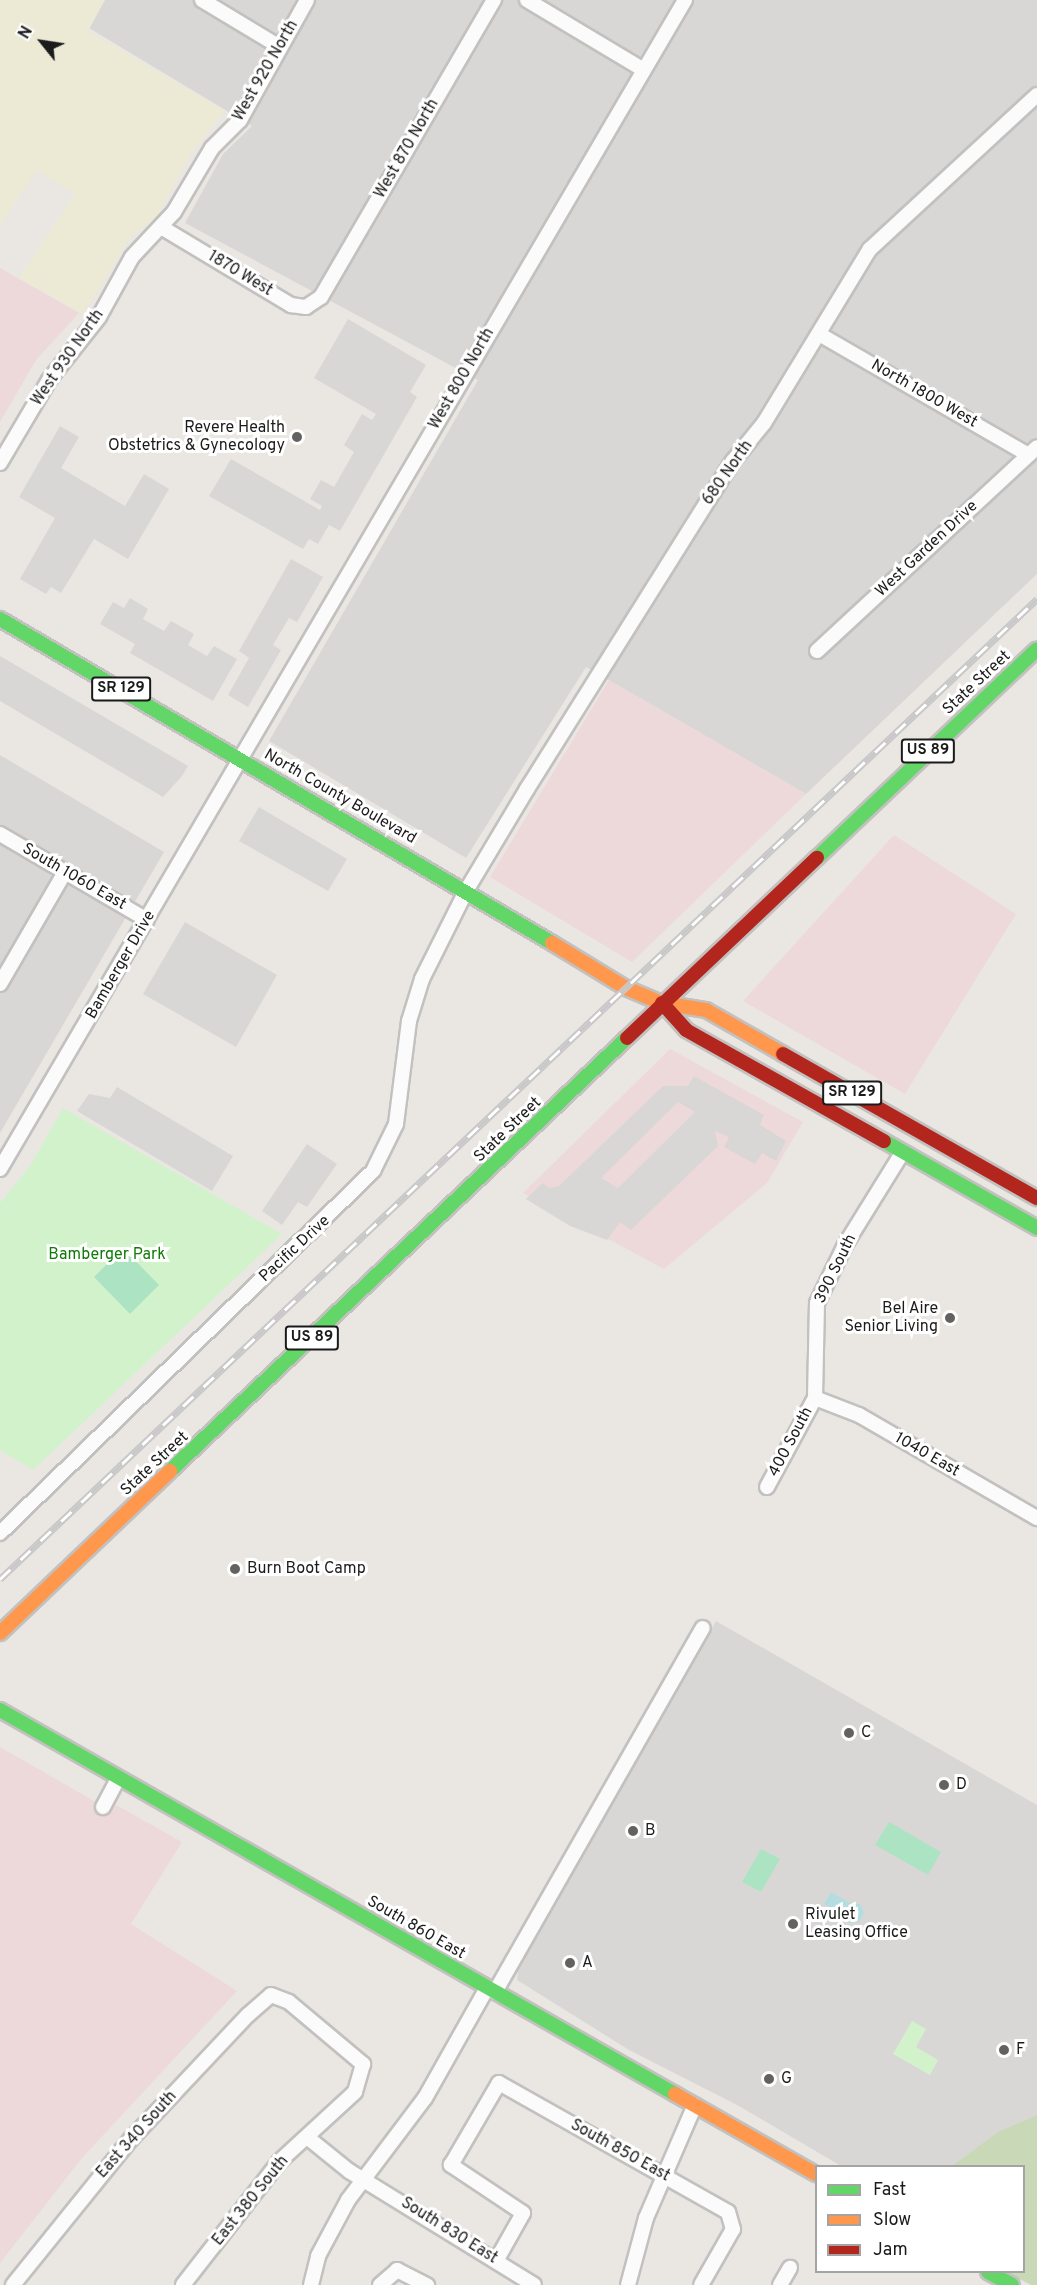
<!DOCTYPE html>
<html>
<head>
<meta charset="utf-8">
<style>
	body { margin:0 }
	#map { position:relative; width:1037px; height:2285px; overflow:hidden; background:#eae7e3; font-family:Overpass,sans-serif }
	div>[style] { position:absolute }
	.residential>* { inset:0; background:#d9d7d5 }
	.commercial>* { inset:0; background:#edd9da }
	.farmland>* { inset:0; background:#ece9d5 }
	.forest>* { inset:0; background:#c9d9b7 }
	.park>* { inset:0; background:#d2f2cc }
	.pitch>* { inset:0; background:#ace3c3 }
	.parking>* { inset:0; background:#d8d7d5 }
	.water>* { inset:0; background:#b5dddf }
	.roads { filter:drop-shadow(2px 0 #c2c1bf) drop-shadow(-2px 0 #c2c1bf) drop-shadow(0 2px #c2c1bf) drop-shadow(0 -2px #c2c1bf) }
	.street>* { height:14px; margin:-7px; padding:0 7px; transform-origin:7px; border-radius:7px; background:#fcfbfb }
	.fast>* { height:14px; margin:-7px; padding:0 7px; transform-origin:7px; border-radius:7px; background:#63d668 }
	.slow>* { height:14px; margin:-7px; padding:0 7px; transform-origin:7px; border-radius:7px; background:#ff974d }
	.jam>* { height:14px; margin:-7px; padding:0 7px; transform-origin:7px; border-radius:7px; background:#b3261e }
	.rail>* { height:7px; margin-top:-3.5px; transform-origin:0; background:repeating-linear-gradient(90deg,#fff 0 14px,#c9c8c8 0 28px); box-sizing:border-box; border-block:2px solid #c9c8c8 }
	.dots>* { width:16px; height:16px; translate:-50% -50%; box-sizing:border-box; border:3px solid #fff; border-radius:50% }
	span { translate:-50% -50%; white-space:nowrap; text-align:center; line-height:1.15; -webkit-text-stroke:6px #fff; paint-order:stroke }
	.shield-label span { padding:2px 4px; background:#fff; border:2px solid; border-radius:4px; -webkit-text-stroke-width:0 }
	.shield-label { font-size:15px; color:#1b1b1b; font-weight:700 }
	.street-label { font-size:16px; color:#1b1b1b }
	.poi-label { font-size:16px; color:#1b1b1b }
	.right { translate:-100% -50%; text-align:right }
	.left { translate:0 -50%; text-align:left }
	.park-label { font-size:16px; color:#107b07 }
	.legend { position:absolute; left:815px; top:2165px; width:210px; height:108px; box-sizing:border-box; background:#fff; border:2px solid #a4a4a4; margin:0; padding:8px 10px; list-style:none; font-size:18px; color:#1b1b1b }
	.legend li { display:flex; align-items:center; gap:12px; height:30px }
	.legend b { width:30px; border:2px solid #a4a4a4 }
	.north { position:absolute; left:12px; top:12px; width:60px; height:60px; -webkit-text-stroke:4px #fff; paint-order:stroke; rotate:300deg; font-size:16px; font-weight:700; line-height:24px; text-align:center; color:#1b1b1b }
	.north::after { content:''; display:block; margin:auto; width:21px; height:27px; background:#1b1b1b; clip-path:polygon(50% 0,100% 100%,50% 72%,0 100%) }
</style>
</head>
<body>
<div id="map">
	<div class="residential">
		<i style="clip-path:polygon(99px 0,1037px 0,1037px 574px,806px 794px,586px 667px,466px 858px,269px 741px,478px 380px,185px 223px,223px 154px,252px 126px,84px 25px)"></i>
		<i style="clip-path:polygon(0 755px,164px 852px,0 1133px)"></i>
		<i style="clip-path:polygon(716px 1621px,1037px 1805px,1037px 2156px,1014px 2166px,841px 2166px,739px 2106px,629px 2050px,517px 1980px,519px 1963px)"></i>
	</div>
	<div class="commercial">
		<i style="clip-path:polygon(0 268px,79px 313px,36px 360px,0 422px)"></i>
		<i style="clip-path:polygon(609px 680px,806px 794px,632px 962px,490px 877px)"></i>
		<i style="clip-path:polygon(894px 835px,1016px 914px,905px 1094px,743px 1001px)"></i>
		<i style="clip-path:polygon(670px 1049px,803px 1122px,767px 1183px,664px 1269px,523px 1193px)"></i>
		<i style="clip-path:polygon(0 1747px,106px 1808px,111px 1802px,182px 1842px,131px 1924px,237px 1991px,82px 2158px,0 2263px)"></i>
	</div>
	<div class="farmland">
		<i style="clip-path:polygon(0 0,105px 0,88px 31px,225px 111px,191px 152px,157px 216px,131px 236px,83px 314px,19px 278px,75px 194px,37px 170px,0 225px)"></i>
	</div>
	<div class="forest">
		<i style="clip-path:polygon(1037px 2115px,1037px 2285px,1031px 2285px,1007px 2272px,1024px 2272px,1024px 2166px,952px 2166px,998px 2132px)"></i>
	</div>
	<div class="park">
		<i style="clip-path:polygon(63px 1108px,282px 1234px,33px 1470px,0 1450px,0 1203px,30px 1166px)"></i>
		<i style="clip-path:polygon(912px 2021px,926px 2029px,916px 2047px,938px 2060px,930px 2075px,893px 2054px)"></i>
	</div>
	<div class="pitch">
		<i style="clip-path:polygon(123px 1248px,159px 1285px,130px 1314px,94px 1277px)"></i>
		<i style="clip-path:polygon(889px 1822px,941px 1852px,928px 1875px,875px 1845px)"></i>
		<i style="clip-path:polygon(761px 1849px,780px 1859px,761px 1892px,742px 1882px)"></i>
	</div>
	<div class="parking">
		<i style="clip-path:polygon(348px 319px,426px 365px,410px 392px,417px 397px,340px 531px,329px 525px,318px 544px,309px 539px,303px 549px,209px 496px,231px 459px,320px 510px,322px 506px,310px 499px,321px 480px,334px 487px,354px 452px,344px 445px,362px 414px,372px 420px,376px 414px,314px 378px)"></i>
		<i style="clip-path:polygon(60px 426px,79px 437px,61px 468px,125px 506px,144px 474px,169px 489px,128px 559px,94px 539px,61px 593px,51px 587px,46px 594px,20px 579px,55px 518px,19px 497px)"></i>
		<i style="clip-path:polygon(291px 559px,323px 577px,297px 622px,289px 618px,273px 645px,281px 650px,248px 707px,228px 695px,249px 658px,239px 651px)"></i>
		<i style="clip-path:polygon(130px 598px,148px 609px,143px 619px,164px 631px,171px 621px,194px 634px,188px 645px,207px 656px,214px 646px,237px 659px,213px 701px,130px 653px,135px 644px,100px 624px,113px 602px,124px 608px)"></i>
		<i style="clip-path:polygon(0 656px,188px 766px,182px 776px,163px 797px,0 701px)"></i>
		<i style="clip-path:polygon(259px 807px,347px 859px,328px 891px,239px 841px)"></i>
		<i style="clip-path:polygon(185px 922px,277px 975px,236px 1047px,143px 994px)"></i>
		<i style="clip-path:polygon(evenodd,694px 1076px,764px 1115px,760px 1125px,786px 1141px,776px 1161px,762px 1153px,755px 1164px,724px 1147px,729px 1137px,715px 1131px,718px 1146px,631px 1230px,620px 1222px,607px 1240px,570px 1226px,526px 1199px,543px 1183px,549px 1188px,559px 1186px,663px 1086px,688px 1086px,694px 1076px,678px 1102px,695px 1112px,618px 1188px,601px 1178px,678px 1102px)"></i>
		<i style="clip-path:polygon(117px 1087px,233px 1156px,212px 1191px,77px 1111px,89px 1094px,110px 1098px)"></i>
		<i style="clip-path:polygon(307px 1144px,337px 1164px,307px 1207px,298px 1202px,282px 1225px,262px 1211px)"></i>
	</div>
	<div class="water">
		<i style="clip-path:polygon(831px 1892px,854px 1905px,860px 1903px,864px 1913px,860px 1921px,847px 1923px,847px 1917px,824px 1904px)"></i>
	</div>
	<div class="roads">
		<div class="street">
			<i style="left:202px;top:0;width:91px;rotate:31.1deg"></i>
			<i style="left:527px;top:0;width:136px;rotate:30.9deg"></i>
			<i style="left:161px;top:227px;width:152px;rotate:31deg"></i>
			<i style="left:291px;top:305px;width:15px;rotate:8deg"></i>
			<i style="left:306px;top:307px;width:18px;rotate:-34deg"></i>
			<i style="left:321px;top:297px;width:344px;rotate:-59.8deg"></i>
			<i style="left:819px;top:334px;width:242px;rotate:30deg"></i>
			<i style="left:0;top:463px;width:96px;rotate:-59.4deg"></i>
			<i style="left:49px;top:380px;width:80px;rotate:-51.6deg"></i>
			<i style="left:99px;top:317px;width:68px;rotate:-61.2deg"></i>
			<i style="left:132px;top:257px;width:62px;rotate:-47deg"></i>
			<i style="left:174px;top:212px;width:74px;rotate:-59.3deg"></i>
			<i style="left:212px;top:148px;width:40px;rotate:-45deg"></i>
			<i style="left:240px;top:120px;width:137px;rotate:-60.8deg"></i>
			<i style="left:817px;top:651px;width:300px;rotate:-42.8deg"></i>
			<i style="left:0;top:834px;width:170px;rotate:30.3deg"></i>
			<i style="left:0;top:984px;width:129px;rotate:-59.9deg"></i>
			<i style="left:0;top:1169px;width:1355px;rotate:-59.63deg"></i>
			<i style="left:815px;top:1398px;width:47px;rotate:21.1deg"></i>
			<i style="left:859px;top:1415px;width:206px;rotate:30.1deg"></i>
			<i style="left:767px;top:1487px;width:101px;rotate:-61.7deg"></i>
			<i style="left:815px;top:1398px;width:95px;rotate:-88.8deg"></i>
			<i style="left:817px;top:1303px;width:64px;rotate:-64.2deg"></i>
			<i style="left:845px;top:1245px;width:108px;rotate:-58.2deg"></i>
			<i style="left:0;top:1533px;width:520px;rotate:-44.14deg"></i>
			<i style="left:373px;top:1171px;width:52px;rotate:-63.9deg"></i>
			<i style="left:396px;top:1124px;width:104px;rotate:-82.8deg"></i>
			<i style="left:409px;top:1021px;width:44px;rotate:-72.8deg"></i>
			<i style="left:422px;top:979px;width:98px;rotate:-63.4deg"></i>
			<i style="left:466px;top:891px;width:119px;rotate:-59.1deg"></i>
			<i style="left:527px;top:789px;width:387px;rotate:-57.9deg"></i>
			<i style="left:733px;top:461px;width:49px;rotate:-50.8deg"></i>
			<i style="left:764px;top:423px;width:204px;rotate:-58.7deg"></i>
			<i style="left:870px;top:249px;width:227px;rotate:-42.7deg"></i>
			<i style="left:103px;top:1807px;width:32px;rotate:-62deg"></i>
			<i style="left:495px;top:1992px;width:419px;rotate:-60.3deg"></i>
			<i style="left:307px;top:2137px;width:54px;rotate:39deg"></i>
			<i style="left:349px;top:2171px;width:217px;rotate:31.6deg"></i>
			<i style="left:496px;top:2261px;width:55px;rotate:-60.6deg"></i>
			<i style="left:523px;top:2213px;width:87px;rotate:-146.3deg"></i>
			<i style="left:451px;top:2165px;width:95px;rotate:-59.7deg"></i>
			<i style="left:499px;top:2083px;width:263px;rotate:29.4deg"></i>
			<i style="left:728px;top:2212px;width:18px;rotate:74deg"></i>
			<i style="left:733px;top:2229px;width:64px;rotate:119.7deg"></i>
			<i style="left:13px;top:2285px;width:188px;rotate:-51.1deg"></i>
			<i style="left:131px;top:2139px;width:170px;rotate:-46.7deg"></i>
			<i style="left:248px;top:2015px;width:30px;rotate:-41deg"></i>
			<i style="left:271px;top:1995px;width:19px;rotate:21deg"></i>
			<i style="left:289px;top:2002px;width:97px;rotate:40deg"></i>
			<i style="left:363px;top:2064px;width:29px;rotate:106deg"></i>
			<i style="left:355px;top:2092px;width:103px;rotate:137.4deg"></i>
			<i style="left:279px;top:2162px;width:156px;rotate:128deg"></i>
			<i style="left:311px;top:2285px;width:30px;rotate:-76deg"></i>
			<i style="left:318px;top:2256px;width:64px;rotate:-61.8deg"></i>
			<i style="left:348px;top:2200px;width:128px;rotate:-53deg"></i>
			<i style="left:425px;top:2098px;width:126px;rotate:-60.6deg"></i>
			<i style="left:380px;top:2285px;width:23px;rotate:-41deg"></i>
			<i style="left:397px;top:2270px;width:34px;rotate:27deg"></i>
			<i style="left:628px;top:2285px;width:69px;rotate:-75deg"></i>
			<i style="left:646px;top:2218px;width:123px;rotate:-66.6deg"></i>
			<i style="left:780px;top:2285px;width:20px;rotate:-60deg"></i>
		</div>
		<div class="fast">
			<i style="left:0;top:619px;width:640px;rotate:30.41deg"></i>
			<i style="left:817px;top:858px;width:303px;rotate:-43.5deg"></i>
			<i style="left:884px;top:1141px;width:176px;rotate:29.6deg"></i>
			<i style="left:170px;top:1471px;width:630px;rotate:-43.46deg"></i>
			<i style="left:0;top:1710px;width:777px;rotate:29.64deg"></i>
			<i style="left:988px;top:2272px;width:27px;rotate:28deg"></i>
		</div>
		<div class="slow">
			<i style="left:552px;top:943px;width:87px;rotate:31.3deg"></i>
			<i style="left:626px;top:988px;width:39px;rotate:23deg"></i>
			<i style="left:662px;top:1003px;width:45px;rotate:9deg"></i>
			<i style="left:706px;top:1010px;width:89px;rotate:29.7deg"></i>
			<i style="left:0;top:1633px;width:235px;rotate:-43.6deg"></i>
			<i style="left:675px;top:2094px;width:162px;rotate:29.6deg"></i>
		</div>
		<div class="jam">
			<i style="left:662px;top:1003px;width:36px;rotate:48deg"></i>
			<i style="left:686px;top:1030px;width:227px;rotate:29.3deg"></i>
			<i style="left:627px;top:1038px;width:262px;rotate:-43.5deg"></i>
			<i style="left:783px;top:1054px;width:292px;rotate:29.6deg"></i>
		</div>
	</div>
	<div class="rail">
		<i style="left:0;top:1579px;width:1427px;rotate:-43.38deg"></i>
	</div>
	<div class="dots">
		<i style="left:297px;top:437px;background:#636261"></i>
		<i style="left:950px;top:1318px;background:#636261"></i>
		<i style="left:235px;top:1569px;background:#636261"></i>
		<i style="left:849px;top:1733px;background:#636261"></i>
		<i style="left:944px;top:1785px;background:#636261"></i>
		<i style="left:633px;top:1831px;background:#636261"></i>
		<i style="left:793px;top:1924px;background:#636261"></i>
		<i style="left:570px;top:1963px;background:#636261"></i>
		<i style="left:1004px;top:2050px;background:#636261"></i>
		<i style="left:769px;top:2079px;background:#636261"></i>
	</div>
	<div class="shield-label">
		<span style="left:121px;top:689px">SR 129</span>
		<span style="left:928px;top:751px">US 89</span>
		<span style="left:852px;top:1093px">SR 129</span>
		<span style="left:312px;top:1338px">US 89</span>
	</div>
	<div class="street-label">
		<span style="left:266px;top:71px;rotate:-60deg">West 920 North</span>
		<span style="left:407px;top:149px;rotate:-60deg">West 870 North</span>
		<span style="left:240px;top:274px;rotate:31deg">1870 West</span>
		<span style="left:68px;top:358px;rotate:-55deg">West 930 North</span>
		<span style="left:462px;top:379px;rotate:-60deg">West 800 North</span>
		<span style="left:924px;top:394px;rotate:30deg">North 1800 West</span>
		<span style="left:728px;top:473px;rotate:-55deg">680 North</span>
		<span style="left:927px;top:549px;rotate:-43deg">West Garden Drive</span>
		<span style="left:977px;top:683px;rotate:-43deg">State Street</span>
		<span style="left:340px;top:797px;rotate:30deg">North County Boulevard</span>
		<span style="left:74px;top:877px;rotate:30deg">South 1060 East</span>
		<span style="left:121px;top:965px;rotate:-60deg">Bamberger Drive</span>
		<span style="left:508px;top:1130px;rotate:-44deg">State Street</span>
		<span style="left:295px;top:1249px;rotate:-43deg">Pacific Drive</span>
		<span style="left:836px;top:1269px;rotate:-64deg">390 South</span>
		<span style="left:791px;top:1442px;rotate:-62deg">400 South</span>
		<span style="left:927px;top:1455px;rotate:30deg">1040 East</span>
		<span style="left:155px;top:1464px;rotate:-43deg">State Street</span>
		<span style="left:416px;top:1928px;rotate:30deg">South 860 East</span>
		<span style="left:137px;top:2135px;rotate:-48deg">East 340 South</span>
		<span style="left:620px;top:2151px;rotate:29deg">South 850 East</span>
		<span style="left:251px;top:2201px;rotate:-51deg">East 380 South</span>
		<span style="left:449px;top:2231px;rotate:32deg">South 830 East</span>
	</div>
	<div class="poi-label">
		<span class="right" style="left:285px;top:437px">Revere Health<br>Obstetrics &amp; Gynecology</span>
		<span class="right" style="left:938px;top:1318px">Bel Aire<br>Senior Living</span>
		<span class="left" style="left:247px;top:1569px">Burn Boot Camp</span>
		<span class="left" style="left:861px;top:1733px">C</span>
		<span class="left" style="left:956px;top:1785px">D</span>
		<span class="left" style="left:645px;top:1831px">B</span>
		<span class="left" style="left:805px;top:1924px">Rivulet<br>Leasing Office</span>
		<span class="left" style="left:582px;top:1963px">A</span>
		<span class="left" style="left:1016px;top:2050px">F</span>
		<span class="left" style="left:781px;top:2079px">G</span>
	</div>
	<div class="park-label">
		<span style="left:107px;top:1255px">Bamberger Park</span>
	</div>
	<ul class="legend">
	<li><b style="height:8px;background:#63d668"></b>Fast</li>
	<li><b style="height:8px;background:#ff974d"></b>Slow</li>
	<li><b style="height:8px;background:#b3261e"></b>Jam</li>
	</ul>
	<div class="north">N</div>
</div>
</body>
</html>
